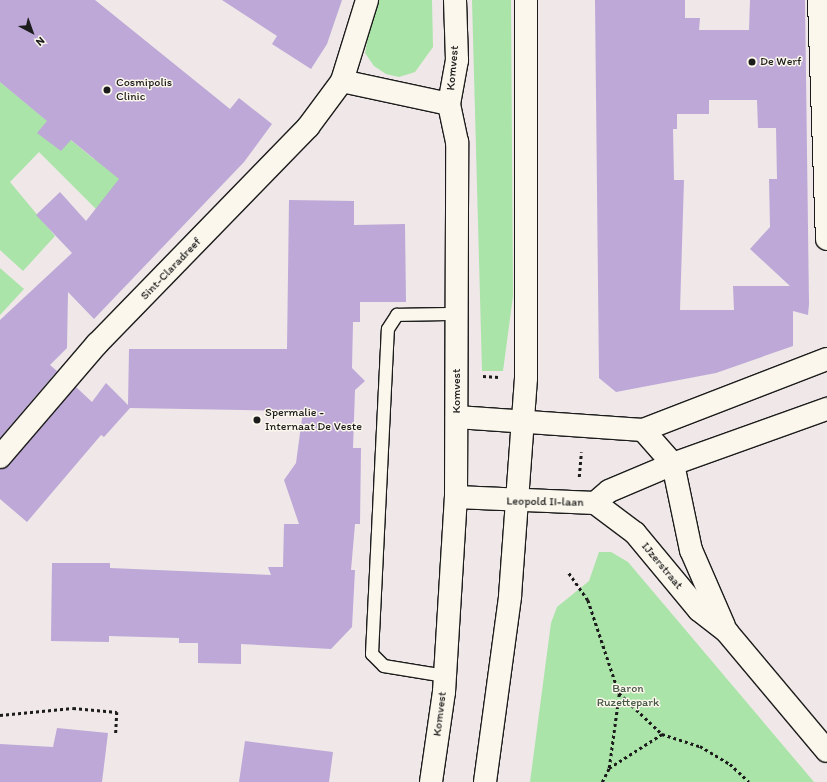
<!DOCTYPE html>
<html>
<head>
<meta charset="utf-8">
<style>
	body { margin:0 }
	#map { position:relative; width:827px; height:782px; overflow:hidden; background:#efe7e8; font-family:Itim,sans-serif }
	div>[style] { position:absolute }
	.green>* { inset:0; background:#aae4a8 }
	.building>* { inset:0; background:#bda8d7 }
	.path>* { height:2.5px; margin-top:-1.25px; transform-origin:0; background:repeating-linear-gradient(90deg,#1c1c1c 0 3px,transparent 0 6px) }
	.roads { filter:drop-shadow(1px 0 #1c1c1c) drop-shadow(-1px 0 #1c1c1c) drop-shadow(0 1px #1c1c1c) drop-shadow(0 -1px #1c1c1c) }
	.lane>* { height:12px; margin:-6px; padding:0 6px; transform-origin:6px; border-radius:6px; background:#fbf7ec }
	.street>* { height:22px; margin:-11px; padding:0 11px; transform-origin:11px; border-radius:11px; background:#fbf7ec }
	.secondary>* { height:22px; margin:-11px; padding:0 11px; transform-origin:11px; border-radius:11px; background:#fbf7ec }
	.dots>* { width:11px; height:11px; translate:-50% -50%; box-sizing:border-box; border:2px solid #fbf7ec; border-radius:50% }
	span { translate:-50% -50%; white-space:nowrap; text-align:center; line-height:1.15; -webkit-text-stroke:3px #fbf7ec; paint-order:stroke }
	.poi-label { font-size:12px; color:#1c1c1c }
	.left { translate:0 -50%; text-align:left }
	.street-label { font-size:12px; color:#1c1c1c }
	.park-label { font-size:12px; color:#475846 }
	.north { position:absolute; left:12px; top:12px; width:40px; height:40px; -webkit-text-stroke:3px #fbf7ec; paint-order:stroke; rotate:139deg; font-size:11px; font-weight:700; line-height:16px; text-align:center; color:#1c1c1c }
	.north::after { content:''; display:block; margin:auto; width:14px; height:18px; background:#1c1c1c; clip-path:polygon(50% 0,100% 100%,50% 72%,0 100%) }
</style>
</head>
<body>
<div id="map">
	<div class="green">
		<i style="clip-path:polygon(375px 0,432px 0,433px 47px,415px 72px,399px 77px,386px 74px,374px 66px,365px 53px)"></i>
		<i style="clip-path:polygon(472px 0,511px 0,513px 296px,503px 371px,482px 371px)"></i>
		<i style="clip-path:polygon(0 82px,94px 159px,132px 114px,112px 225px,39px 152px,10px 182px,55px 236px,23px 271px,0 250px)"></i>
		<i style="clip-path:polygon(0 268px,24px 289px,0 315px)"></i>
		<i style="clip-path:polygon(599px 552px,611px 552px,628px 562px,814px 782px,530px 782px,551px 623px,557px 607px,589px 581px)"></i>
	</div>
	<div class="building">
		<i style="clip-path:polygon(0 0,95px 0,230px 109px,239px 98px,272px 124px,244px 162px,94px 319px,68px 292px,67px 348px,50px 365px,57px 371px,0 438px,0 320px,72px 253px,36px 215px,60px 192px,86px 221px,119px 179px,71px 140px,61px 151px,37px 133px,47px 121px,0 82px)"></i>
		<i style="clip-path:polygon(222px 0,342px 0,327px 44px,311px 69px,272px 44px,277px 36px)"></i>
		<i style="clip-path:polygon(evenodd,595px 0,685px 0,685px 18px,700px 18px,699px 30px,749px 30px,750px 0,805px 0,809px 304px,808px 315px,793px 311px,793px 346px,716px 373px,616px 392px,599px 378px,595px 0,709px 100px,757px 100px,758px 128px,776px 128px,777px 179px,769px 179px,770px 227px,750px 249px,790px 286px,733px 286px,734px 310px,680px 310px,684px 180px,674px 180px,673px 129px,677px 129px,677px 114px,709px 114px,709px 100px)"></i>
		<i style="clip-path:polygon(289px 200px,354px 201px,354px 225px,405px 224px,406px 302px,360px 302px,360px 322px,353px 322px,352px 368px,365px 381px,355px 390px,353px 448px,361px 448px,360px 524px,355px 524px,351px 570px,355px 570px,352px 627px,331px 649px,241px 644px,241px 664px,198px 663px,198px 643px,179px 643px,179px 638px,109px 636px,109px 642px,51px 641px,52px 563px,110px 563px,110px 568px,271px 575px,268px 567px,283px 567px,284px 524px,299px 524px,284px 480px,296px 463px,303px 411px,130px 408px,104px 437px,101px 435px,27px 522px,0 499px,0 469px,9px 465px,76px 387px,92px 402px,106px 383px,128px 405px,129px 349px,287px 349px)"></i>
		<i style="clip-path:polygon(57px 728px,108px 733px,102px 782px,0 782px,0 744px,53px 747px)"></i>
		<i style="clip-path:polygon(245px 741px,333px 752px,329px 782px,239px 782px)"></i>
	</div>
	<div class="path">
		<i style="left:483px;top:376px;width:16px;rotate:4deg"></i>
		<i style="left:579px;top:477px;width:25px;rotate:-85deg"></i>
		<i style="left:569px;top:573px;width:33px;rotate:55deg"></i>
		<i style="left:588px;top:600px;width:98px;rotate:71.6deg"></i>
		<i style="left:619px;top:693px;width:59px;rotate:43.6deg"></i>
		<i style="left:0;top:715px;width:73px;rotate:-5.5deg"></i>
		<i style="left:73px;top:708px;width:44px;rotate:5.2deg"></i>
		<i style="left:117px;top:712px;width:22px;rotate:93deg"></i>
		<i style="left:609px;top:768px;width:75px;rotate:-82.3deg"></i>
		<i style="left:602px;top:782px;width:16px;rotate:-63deg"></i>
		<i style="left:609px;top:768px;width:63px;rotate:-32.7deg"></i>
		<i style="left:662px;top:734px;width:40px;rotate:18deg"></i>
		<i style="left:700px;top:746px;width:35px;rotate:31deg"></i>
		<i style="left:730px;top:764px;width:26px;rotate:43deg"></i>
	</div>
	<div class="roads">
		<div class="lane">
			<i style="left:445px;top:676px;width:62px;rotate:-170.7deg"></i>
			<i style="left:384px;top:666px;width:17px;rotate:-135deg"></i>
			<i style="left:372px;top:654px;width:325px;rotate:-87.2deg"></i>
			<i style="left:388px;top:329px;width:17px;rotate:-57deg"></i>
			<i style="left:397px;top:315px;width:60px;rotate:-1deg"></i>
		</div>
		<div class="street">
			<i style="left:819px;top:0;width:239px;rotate:88.1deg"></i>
			<i style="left:342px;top:81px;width:109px;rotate:12.1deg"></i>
			<i style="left:0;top:457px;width:149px;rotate:-49.4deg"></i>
			<i style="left:97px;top:344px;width:303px;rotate:-45.8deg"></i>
			<i style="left:308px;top:127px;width:57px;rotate:-53.5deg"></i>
			<i style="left:342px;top:81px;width:85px;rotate:-72.8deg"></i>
		</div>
		<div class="secondary">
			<i style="left:457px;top:417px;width:186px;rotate:4deg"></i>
			<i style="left:643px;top:430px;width:197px;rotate:-21.1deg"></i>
			<i style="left:643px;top:430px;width:45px;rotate:48.6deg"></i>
			<i style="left:673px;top:464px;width:88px;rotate:78.2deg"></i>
			<i style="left:691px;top:550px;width:83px;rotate:66.5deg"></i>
			<i style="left:456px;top:497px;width:139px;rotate:2.5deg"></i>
			<i style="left:595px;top:503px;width:18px;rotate:-41deg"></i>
			<i style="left:609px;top:491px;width:69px;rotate:-22.9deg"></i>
			<i style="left:673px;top:464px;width:164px;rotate:-19.7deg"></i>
			<i style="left:595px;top:503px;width:50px;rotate:36.9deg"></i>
			<i style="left:635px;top:533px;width:100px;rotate:50.3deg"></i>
			<i style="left:699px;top:610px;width:36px;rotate:38deg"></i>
			<i style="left:727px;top:632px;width:155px;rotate:50deg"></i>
			<i style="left:431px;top:782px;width:91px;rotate:-81.8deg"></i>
			<i style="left:444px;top:692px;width:195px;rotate:-86.5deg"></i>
			<i style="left:456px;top:497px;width:355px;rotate:-89.8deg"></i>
			<i style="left:457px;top:142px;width:39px;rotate:-102deg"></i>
			<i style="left:449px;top:104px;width:45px;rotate:-79.7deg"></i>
			<i style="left:457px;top:60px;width:60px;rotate:-91.9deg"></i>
			<i style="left:485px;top:782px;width:188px;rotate:-82.3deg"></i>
			<i style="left:510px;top:596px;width:219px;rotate:-85.8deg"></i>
			<i style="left:526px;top:378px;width:378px;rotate:-90deg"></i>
		</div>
	</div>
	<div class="dots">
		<i style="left:752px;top:62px;background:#1c1c1c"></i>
		<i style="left:107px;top:90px;background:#1c1c1c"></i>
		<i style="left:257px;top:420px;background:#1c1c1c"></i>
	</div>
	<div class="poi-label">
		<span class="left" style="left:760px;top:62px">De Werf</span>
		<span class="left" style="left:116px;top:90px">Cosmipolis<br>Clinic</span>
		<span class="left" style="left:265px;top:420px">Spermalie -<br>Internaat De Veste</span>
	</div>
	<div class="street-label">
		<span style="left:453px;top:68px;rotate:-85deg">Komvest</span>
		<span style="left:171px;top:269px;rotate:-46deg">Sint-Claradreef</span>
		<span style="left:457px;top:391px;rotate:-90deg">Komvest</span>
		<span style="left:545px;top:502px;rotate:1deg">Leopold II-laan</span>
		<span style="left:662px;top:566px;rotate:50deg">IJzerstraat</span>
		<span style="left:440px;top:714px;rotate:-83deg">Komvest</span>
	</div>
	<div class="park-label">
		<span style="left:628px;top:696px">Baron<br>Ruzettepark</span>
	</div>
	<div class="north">N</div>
</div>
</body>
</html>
